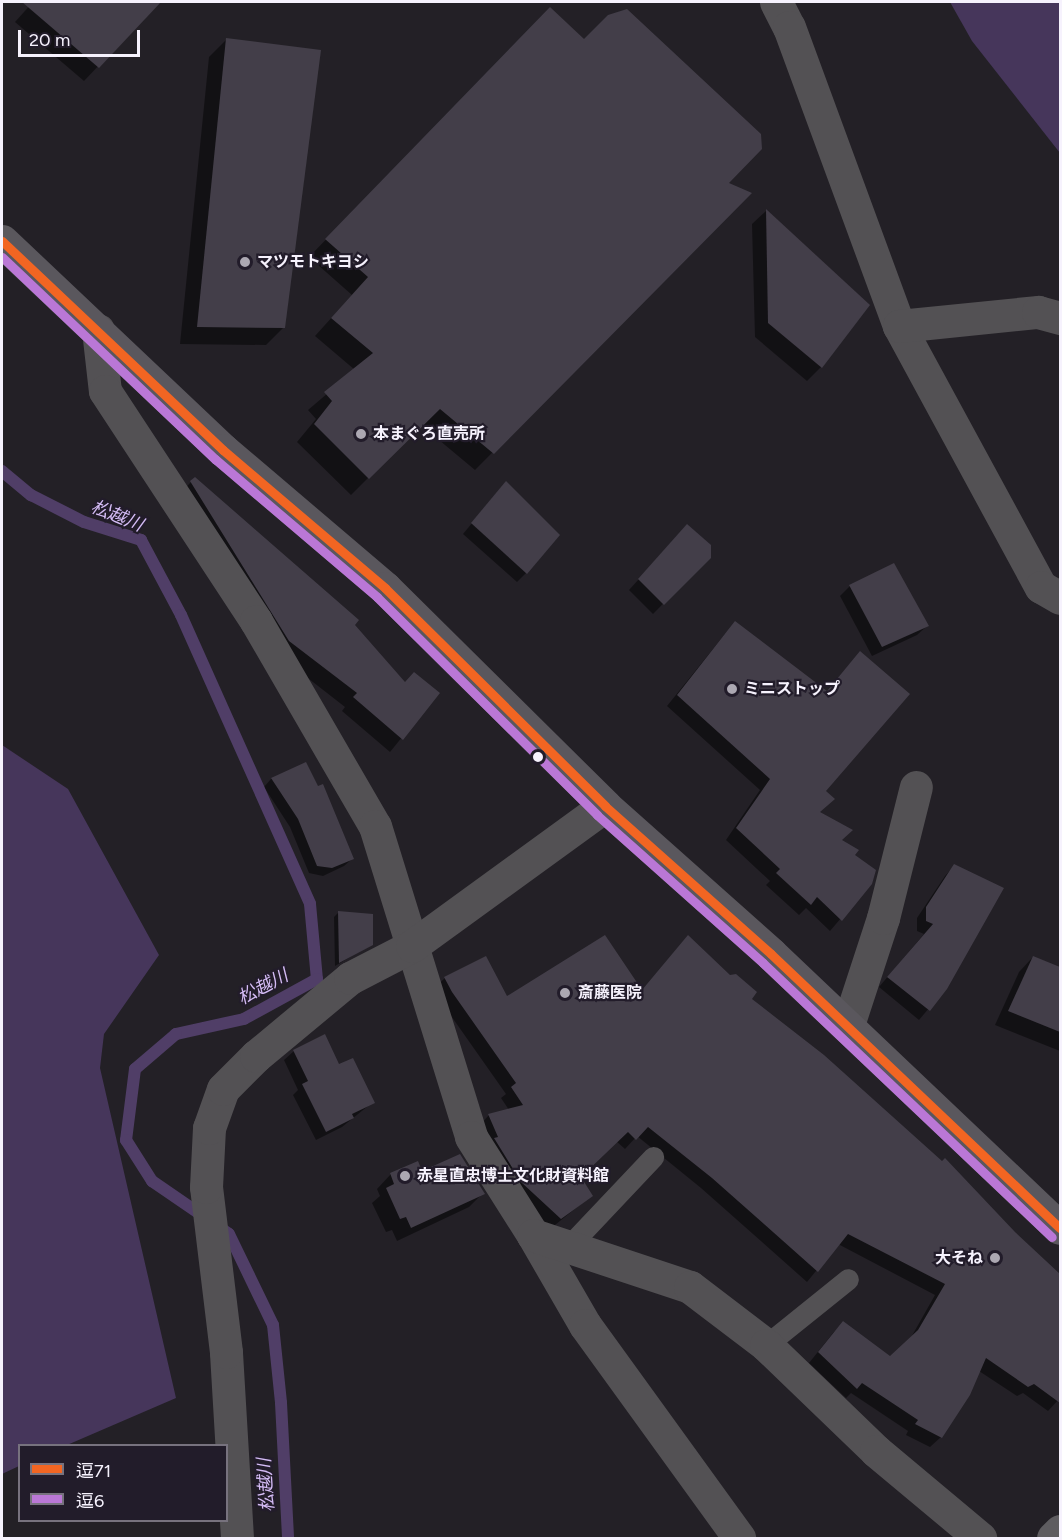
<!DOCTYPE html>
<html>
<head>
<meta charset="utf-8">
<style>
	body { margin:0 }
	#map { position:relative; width:1062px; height:1540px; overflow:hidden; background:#232026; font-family:Figtree,"Noto Sans JP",sans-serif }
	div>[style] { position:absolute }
	.forest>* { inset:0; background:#46365b }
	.shadow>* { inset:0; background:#0007 }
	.stream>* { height:12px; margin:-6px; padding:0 6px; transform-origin:6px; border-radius:6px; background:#503e67 }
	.building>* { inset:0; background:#433e49 }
	.lane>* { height:21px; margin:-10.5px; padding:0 10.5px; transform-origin:10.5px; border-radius:10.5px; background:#535154 }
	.street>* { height:33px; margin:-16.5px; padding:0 16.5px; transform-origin:16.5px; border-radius:16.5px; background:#535154 }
	.secondary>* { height:33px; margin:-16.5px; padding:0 16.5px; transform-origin:16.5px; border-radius:16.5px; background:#5e5c60 }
	.highway>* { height:33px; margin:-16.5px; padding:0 16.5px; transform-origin:16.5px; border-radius:16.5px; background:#5a575d }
	.bus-1>* { height:9px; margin:-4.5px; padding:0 4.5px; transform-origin:4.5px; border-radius:4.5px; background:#f26522 }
	.bus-2>* { height:9px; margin:-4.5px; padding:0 4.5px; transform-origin:4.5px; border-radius:4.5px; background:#ba77d6 }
	.dots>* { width:16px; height:16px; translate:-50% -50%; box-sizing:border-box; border:3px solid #221c2a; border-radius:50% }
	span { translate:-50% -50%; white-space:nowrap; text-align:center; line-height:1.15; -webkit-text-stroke:4.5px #221c2a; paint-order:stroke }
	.poi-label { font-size:16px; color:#f6f2fd; font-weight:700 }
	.left { translate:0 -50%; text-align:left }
	.right { translate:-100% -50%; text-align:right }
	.water-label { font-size:18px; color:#d4bcf5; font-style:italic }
	.frame { position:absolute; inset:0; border:3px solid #f6f2fd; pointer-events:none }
	.legend { position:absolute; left:18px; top:1444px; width:210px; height:78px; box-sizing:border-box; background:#221c2a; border:2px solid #77727e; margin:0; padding:8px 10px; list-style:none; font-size:18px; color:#f6f2fd }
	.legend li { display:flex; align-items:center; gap:12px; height:30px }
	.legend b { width:30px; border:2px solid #77727e }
	.scale { position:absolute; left:18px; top:30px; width:122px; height:27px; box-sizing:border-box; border:3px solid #f6f2fd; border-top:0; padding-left:8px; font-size:18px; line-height:21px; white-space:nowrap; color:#f6f2fd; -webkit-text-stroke:4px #221c2a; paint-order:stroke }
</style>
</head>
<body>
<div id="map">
	<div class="forest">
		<i style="clip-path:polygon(950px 2px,1060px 2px,1060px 153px,972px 41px)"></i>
		<i style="clip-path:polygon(2px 745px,68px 789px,159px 955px,104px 1034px,100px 1068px,176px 1398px,67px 1445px,20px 1446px,19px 1466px,2px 1474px)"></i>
	</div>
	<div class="shadow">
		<i style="clip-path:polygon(33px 2px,159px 2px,84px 81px,15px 22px)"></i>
		<i style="clip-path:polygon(533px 26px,726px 183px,750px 194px,475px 470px,421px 425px,351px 495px,297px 442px,316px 419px,308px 410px,355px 370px,315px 336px,352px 295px,309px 257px)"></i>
		<i style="clip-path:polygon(227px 39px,284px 327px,266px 345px,180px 344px,209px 57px)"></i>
		<i style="clip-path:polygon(766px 211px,868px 305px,821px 367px,807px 381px,755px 337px,752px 224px)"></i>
		<i style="clip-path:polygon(191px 482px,353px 625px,405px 683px,438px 693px,390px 752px,342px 711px,345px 707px,277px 654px,179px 495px)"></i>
		<i style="clip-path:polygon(497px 493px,526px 573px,517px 582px,463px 534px)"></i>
		<i style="clip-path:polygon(678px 536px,709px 557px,653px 614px,629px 590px)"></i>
		<i style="clip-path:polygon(850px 586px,927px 626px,917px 635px,872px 656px,840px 596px)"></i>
		<i style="clip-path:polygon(725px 634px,826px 692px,850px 664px,818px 813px,853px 855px,871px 883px,830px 931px,806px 908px,799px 915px,766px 885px,770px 881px,726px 840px,760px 790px,667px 706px)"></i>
		<i style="clip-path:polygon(305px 764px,352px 859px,344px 866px,323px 876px,309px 873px,290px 827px,264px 787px,271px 779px)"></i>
		<i style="clip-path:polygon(954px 866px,946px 988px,919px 1020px,879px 987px,924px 934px,917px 931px,917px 918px,945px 876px)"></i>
		<i style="clip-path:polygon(338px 913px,372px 944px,335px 966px,334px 917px)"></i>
		<i style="clip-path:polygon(1033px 957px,1060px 969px,1060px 1051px,995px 1025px,1019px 972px)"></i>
		<i style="clip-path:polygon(445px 978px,506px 998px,641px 992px,750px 999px,1060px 1276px,1060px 1398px,1048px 1411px,1023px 1393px,1017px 1396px,979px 1371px,941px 1437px,930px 1447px,906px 1435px,908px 1431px,851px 1393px,846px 1398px,809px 1363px,833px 1333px,843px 1323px,890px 1358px,909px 1341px,935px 1295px,838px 1244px,807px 1282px,701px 1188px,637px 1136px,625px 1149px,616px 1141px,579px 1177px,591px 1196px,550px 1229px,511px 1192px,479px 1126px,489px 1115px,509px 1110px,501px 1098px,506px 1094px,442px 1003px,434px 988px)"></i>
		<i style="clip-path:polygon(294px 1051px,339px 1066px,373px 1102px,342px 1127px,316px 1140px,293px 1095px,298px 1090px,284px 1060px)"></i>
		<i style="clip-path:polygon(421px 1173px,483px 1193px,469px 1207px,397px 1241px,392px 1230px,386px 1232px,372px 1203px,380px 1196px,377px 1189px,391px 1174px)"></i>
	</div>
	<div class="stream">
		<i style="left:2px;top:471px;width:38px;rotate:40deg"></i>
		<i style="left:31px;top:495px;width:59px;rotate:27deg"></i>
		<i style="left:84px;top:522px;width:60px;rotate:17.5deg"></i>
		<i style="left:141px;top:540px;width:85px;rotate:61.9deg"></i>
		<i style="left:181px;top:615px;width:316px;rotate:65.9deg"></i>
		<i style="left:310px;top:904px;width:75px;rotate:84.7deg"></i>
		<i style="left:317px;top:979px;width:83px;rotate:151.3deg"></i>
		<i style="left:244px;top:1019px;width:70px;rotate:167.6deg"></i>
		<i style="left:176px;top:1034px;width:54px;rotate:139.5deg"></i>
		<i style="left:135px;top:1069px;width:72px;rotate:97.2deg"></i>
		<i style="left:126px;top:1140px;width:49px;rotate:57.6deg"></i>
		<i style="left:152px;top:1181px;width:93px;rotate:34.5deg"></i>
		<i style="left:229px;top:1234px;width:101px;rotate:64.2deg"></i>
		<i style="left:273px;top:1325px;width:78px;rotate:84.1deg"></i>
		<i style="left:281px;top:1403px;width:135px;rotate:87deg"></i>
	</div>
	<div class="building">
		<i style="clip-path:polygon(22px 2px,161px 2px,99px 68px)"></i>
		<i style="clip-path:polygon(550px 7px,584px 39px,608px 15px,627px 9px,761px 134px,762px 149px,729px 183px,752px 193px,494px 454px,440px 409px,369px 479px,314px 424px,332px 401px,324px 392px,373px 353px,331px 318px,368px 277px,325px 239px)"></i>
		<i style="clip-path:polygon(226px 38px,321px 50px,285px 328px,197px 327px)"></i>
		<i style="clip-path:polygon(766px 209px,870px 305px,822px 368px,768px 323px)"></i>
		<i style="clip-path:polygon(195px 477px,359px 620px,355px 625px,405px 682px,414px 672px,440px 693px,403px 740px,353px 697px,357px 693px,289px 641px,190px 481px)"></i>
		<i style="clip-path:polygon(506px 481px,560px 535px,527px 574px,471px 523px)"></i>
		<i style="clip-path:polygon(687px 524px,711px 545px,711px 558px,664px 605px,638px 579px)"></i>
		<i style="clip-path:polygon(894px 563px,929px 626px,882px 647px,849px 585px)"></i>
		<i style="clip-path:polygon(735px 621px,827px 691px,860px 651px,910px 694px,826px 791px,835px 799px,820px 812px,853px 830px,842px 840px,859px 850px,855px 855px,876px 870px,872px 884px,842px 921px,817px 897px,811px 905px,776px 873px,780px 869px,736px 828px,770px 779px,677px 695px)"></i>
		<i style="clip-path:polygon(306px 762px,318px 786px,323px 784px,354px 859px,332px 868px,317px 866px,298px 819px,271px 778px)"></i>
		<i style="clip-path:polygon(954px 864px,1004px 888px,947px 989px,930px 1011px,887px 977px,933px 924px,926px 921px,926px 907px)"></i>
		<i style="clip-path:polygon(338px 911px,373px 914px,373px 945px,339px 963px)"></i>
		<i style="clip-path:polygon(605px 935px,642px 990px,688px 935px,730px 975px,736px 974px,757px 992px,752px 999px,824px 1055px,942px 1161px,945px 1158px,1015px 1232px,1060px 1274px,1060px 1403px,1034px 1384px,1028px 1387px,986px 1358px,970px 1395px,942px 1438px,915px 1424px,918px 1420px,862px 1383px,857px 1389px,818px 1352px,843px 1321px,890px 1356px,918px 1330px,945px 1284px,848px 1234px,818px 1272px,712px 1178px,648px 1127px,636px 1140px,628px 1132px,581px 1177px,593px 1196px,561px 1219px,521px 1182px,494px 1138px,498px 1137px,488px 1114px,523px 1105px,511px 1087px,516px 1083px,452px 992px,444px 977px,486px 956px,507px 996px)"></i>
		<i style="clip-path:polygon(1033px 956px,1060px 967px,1060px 1032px,1008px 1011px)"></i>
		<i style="clip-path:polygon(325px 1034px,339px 1064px,353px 1058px,375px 1103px,352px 1114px,354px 1118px,326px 1132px,302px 1084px,308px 1081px,293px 1050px)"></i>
		<i style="clip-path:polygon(460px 1154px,485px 1194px,411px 1228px,406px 1217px,400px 1219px,386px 1188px,394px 1184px,390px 1173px,418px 1161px,422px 1171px)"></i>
	</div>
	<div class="lane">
		<i style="left:568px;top:1247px;width:124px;rotate:-46.6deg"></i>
		<i style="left:766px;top:1345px;width:105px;rotate:-38.8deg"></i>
	</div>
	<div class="street">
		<i style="left:776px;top:2px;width:28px;rotate:63deg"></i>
		<i style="left:789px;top:27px;width:319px;rotate:69.8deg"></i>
		<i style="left:899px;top:326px;width:297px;rotate:61.5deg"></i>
		<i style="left:1041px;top:587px;width:22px;rotate:30deg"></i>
		<i style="left:899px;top:326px;width:140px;rotate:-5.8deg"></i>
		<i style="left:1038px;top:312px;width:23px;rotate:15deg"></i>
		<i style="left:98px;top:330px;width:61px;rotate:83.5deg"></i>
		<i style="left:105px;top:391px;width:275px;rotate:56.7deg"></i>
		<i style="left:256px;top:621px;width:237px;rotate:59.9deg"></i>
		<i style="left:375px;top:826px;width:325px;rotate:72.8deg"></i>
		<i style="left:471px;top:1137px;width:116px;rotate:57.7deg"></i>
		<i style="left:533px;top:1235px;width:104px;rotate:60deg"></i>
		<i style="left:585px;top:1325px;width:263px;rotate:54.1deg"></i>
		<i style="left:848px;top:1025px;width:113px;rotate:-71.9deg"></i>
		<i style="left:883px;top:918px;width:135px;rotate:-75.9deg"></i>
		<i style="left:533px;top:1235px;width:165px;rotate:18.3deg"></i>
		<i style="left:690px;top:1287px;width:96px;rotate:37.3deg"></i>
		<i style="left:766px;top:1345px;width:153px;rotate:43.9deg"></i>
		<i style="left:876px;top:1451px;width:136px;rotate:39.9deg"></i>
		<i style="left:237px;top:1538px;width:186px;rotate:-93.4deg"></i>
		<i style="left:226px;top:1352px;width:166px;rotate:-96.9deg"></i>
		<i style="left:206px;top:1187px;width:59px;rotate:-87.1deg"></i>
		<i style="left:209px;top:1128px;width:41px;rotate:-70.3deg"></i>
		<i style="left:223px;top:1089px;width:47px;rotate:-45deg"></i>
		<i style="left:256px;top:1056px;width:122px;rotate:-39.7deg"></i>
		<i style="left:350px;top:978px;width:70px;rotate:-27.3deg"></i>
		<i style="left:412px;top:946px;width:238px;rotate:-36deg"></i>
	</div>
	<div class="secondary">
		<i style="left:1053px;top:1538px;width:10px;rotate:-45deg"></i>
	</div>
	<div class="highway">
		<i style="left:2px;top:241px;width:304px;rotate:43.4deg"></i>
		<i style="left:223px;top:450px;width:213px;rotate:40.4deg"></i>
		<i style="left:385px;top:588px;width:310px;rotate:44.7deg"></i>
		<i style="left:605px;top:806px;width:222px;rotate:41.7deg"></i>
		<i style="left:771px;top:954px;width:398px;rotate:43.5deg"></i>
	</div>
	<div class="bus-1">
		<i style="left:2px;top:241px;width:304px;rotate:43.4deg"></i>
		<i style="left:223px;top:450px;width:213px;rotate:40.4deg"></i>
		<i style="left:385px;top:588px;width:310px;rotate:44.7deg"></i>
		<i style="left:605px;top:806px;width:222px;rotate:41.7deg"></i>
		<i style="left:771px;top:954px;width:398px;rotate:43.5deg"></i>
	</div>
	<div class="bus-2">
		<i style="left:2px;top:257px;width:294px;rotate:43.5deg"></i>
		<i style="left:215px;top:459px;width:213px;rotate:40.4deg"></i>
		<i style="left:377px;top:597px;width:310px;rotate:44.7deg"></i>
		<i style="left:597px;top:815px;width:222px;rotate:41.7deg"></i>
		<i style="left:763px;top:963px;width:398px;rotate:43.5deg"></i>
	</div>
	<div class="dots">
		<i style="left:245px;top:262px;background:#aca8b2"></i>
		<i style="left:361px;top:434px;background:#aca8b2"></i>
		<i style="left:732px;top:689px;background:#aca8b2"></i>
		<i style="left:538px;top:757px;background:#f6f2fd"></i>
		<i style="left:565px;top:993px;background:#aca8b2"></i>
		<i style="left:405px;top:1176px;background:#aca8b2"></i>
		<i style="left:995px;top:1258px;background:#aca8b2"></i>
	</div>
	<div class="poi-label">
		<span class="left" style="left:257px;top:262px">マツモトキヨシ</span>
		<span class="left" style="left:373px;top:434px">本まぐろ直売所</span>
		<span class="left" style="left:744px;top:689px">ミニストップ</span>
		<span class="left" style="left:578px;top:993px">斎藤医院</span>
		<span class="left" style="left:417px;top:1176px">赤星直忠博士文化財資料館</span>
		<span class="right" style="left:983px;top:1258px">大そね</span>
	</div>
	<div class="water-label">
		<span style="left:117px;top:516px;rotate:22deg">松越川</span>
		<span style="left:263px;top:987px;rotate:-28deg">松越川</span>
		<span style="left:266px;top:1485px;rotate:-94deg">松越川</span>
	</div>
	<div class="frame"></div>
	<ul class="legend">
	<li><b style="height:8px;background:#f26522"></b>逗71</li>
	<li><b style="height:8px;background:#ba77d6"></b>逗6</li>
	</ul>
	<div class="scale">20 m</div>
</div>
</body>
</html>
